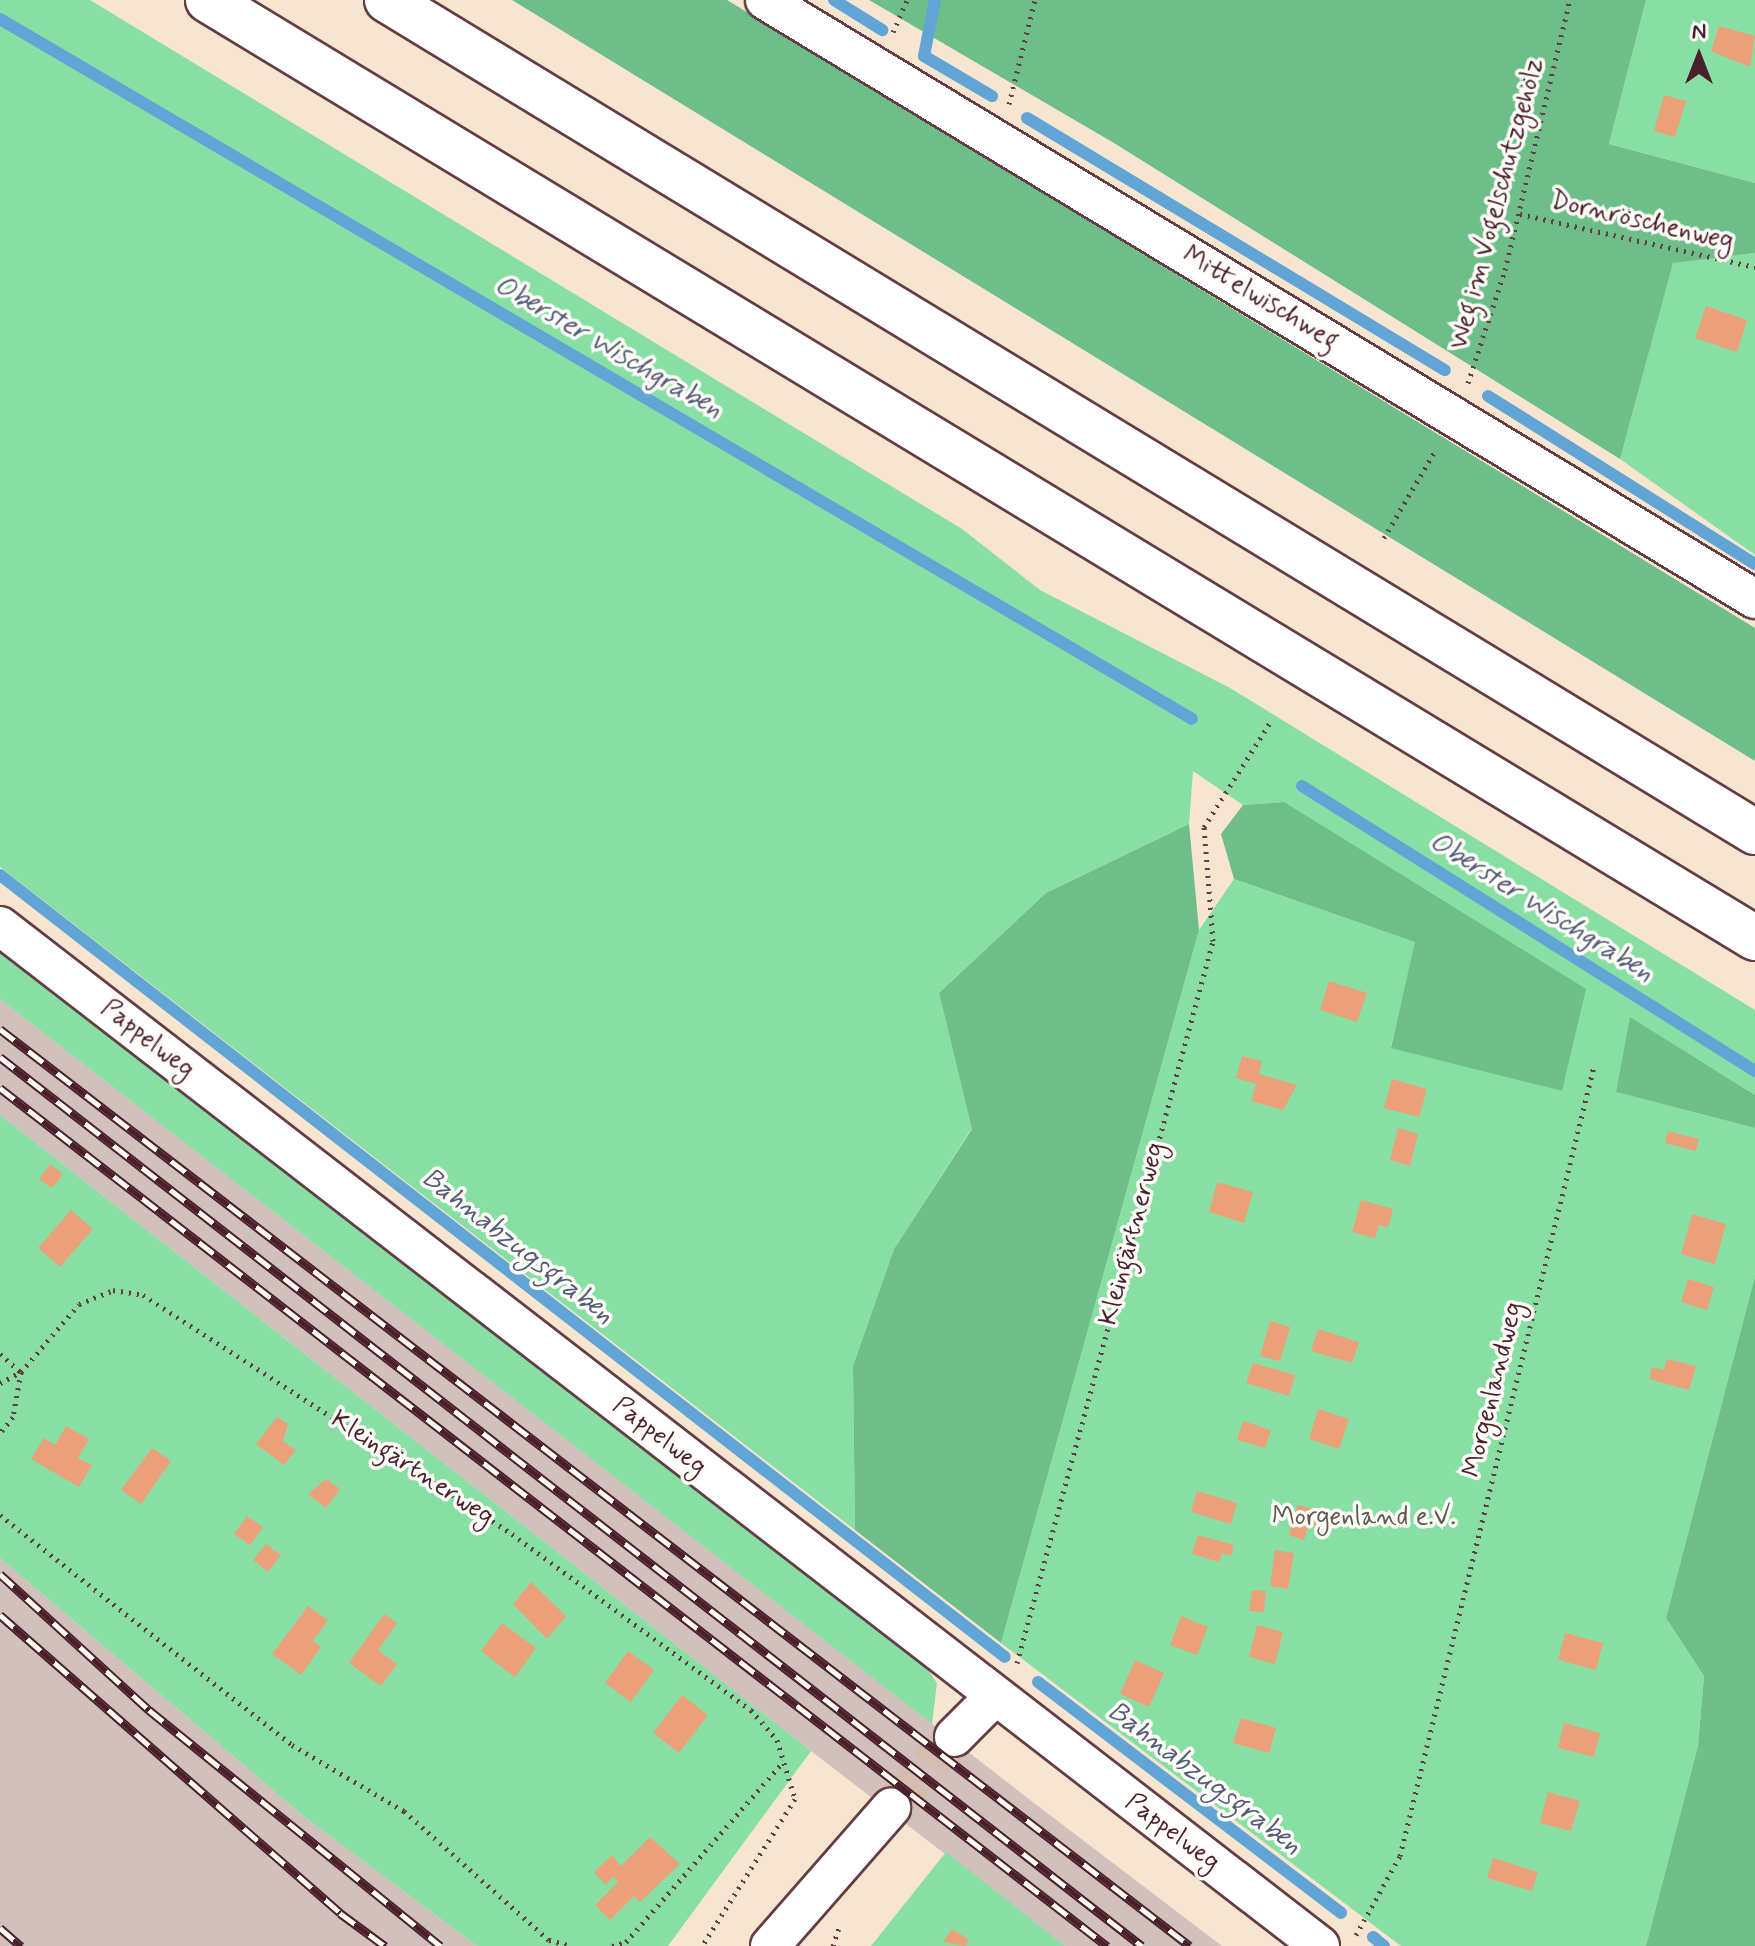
<!DOCTYPE html>
<html>
<head>
<meta charset="utf-8">
<style>
	body { margin:0 }
	#map { position:relative; width:1755px; height:1946px; overflow:hidden; background:#f7e5d0; font-family:Mynerve,sans-serif }
	div>[style] { position:absolute }
	.industrial>* { inset:0; background:#d1c0bc }
	.green>* { inset:0; background:#87dfa3 }
	.forest>* { inset:0; background:#6dbe89 }
	.stream>* { height:12px; margin:-6px; padding:0 6px; transform-origin:6px; border-radius:6px; background:#61a5d6 }
	.building>* { inset:0; background:#eca079 }
	.minor-tunnel>* { height:38px; margin-top:-19px; transform-origin:0; background:repeating-linear-gradient(90deg,#d4bdaf 0 38px,transparent 0 57px) }
	.path>* { height:5px; margin-top:-2.5px; transform-origin:0; background:repeating-linear-gradient(90deg,#643d44 0 2px,transparent 0 8px) }
	.roads { filter:drop-shadow(2px 0 #643d44) drop-shadow(-2px 0 #643d44) drop-shadow(0 2px #643d44) drop-shadow(0 -2px #643d44) }
	.minor>* { height:38px; margin:-19px; padding:0 19px; transform-origin:19px; border-radius:19px; background:#fff }
	.motorway>* { height:44px; margin:-22px; padding:0 22px; transform-origin:22px; border-radius:22px; background:#fff }
	.rail>* { height:9px; margin-top:-4.5px; transform-origin:0; background:repeating-linear-gradient(90deg,#fdfcf7 0 18px,#4a1f2b 0 36px); box-sizing:border-box; border-block:2px solid #4a1f2b }
	span { translate:-50% -50%; white-space:nowrap; text-align:center; line-height:1.15; -webkit-text-stroke:7px #fdfcf7; paint-order:stroke }
	.street-label { font-size:26px; color:#4a1f2b }
	.park-label { font-size:26px; color:#5c594f }
	.water-label { font-size:28px; color:#545b78; font-style:italic }
	.north { position:absolute; left:1659px; top:16px; width:80px; height:80px; -webkit-text-stroke:6px #fdfcf7; paint-order:stroke; rotate:0deg; font-size:22px; font-weight:700; line-height:32px; text-align:center; color:#4a1f2b }
	.north::after { content:''; display:block; margin:auto; width:28px; height:36px; background:#4a1f2b; clip-path:polygon(50% 0,100% 100%,50% 72%,0 100%) }
</style>
</head>
<body>
<div id="map">
	<div class="industrial">
		<i style="clip-path:polygon(0 999px,1034px 1803px,1222px 1946px,1065px 1946px,811px 1751px,0 1115px)"></i>
		<i style="clip-path:polygon(0 1558px,306px 1818px,477px 1946px,0 1946px)"></i>
	</div>
	<div class="green">
		<i style="clip-path:polygon(0 0,90px 0,962px 529px,1040px 590px,1230px 688px,1755px 1010px,1755px 1095px,1631px 1018px,1616px 1092px,1755px 1128px,1755px 1276px,1666px 1618px,1704px 1676px,1698px 1746px,1646px 1946px,1401px 1946px,1001px 1643px,1199px 930px,1234px 879px,1416px 942px,1391px 1047px,1562px 1091px,1284px 802px,1243px 805px,1193px 771px,1189px 824px,1046px 893px,939px 993px,972px 1128px,894px 1249px,853px 1366px,855px 1530px,0 867px)"></i>
		<i style="clip-path:polygon(1646px 0,1755px 0,1755px 183px,1609px 144px)"></i>
		<i style="clip-path:polygon(1755px 253px,1755px 555px,1620px 459px,1673px 262px)"></i>
		<i style="clip-path:polygon(0 949px,917px 1655px,937px 1683px,932px 1724px,0 999px)"></i>
		<i style="clip-path:polygon(0 1115px,811px 1751px,668px 1946px,477px 1946px,306px 1818px,0 1558px)"></i>
		<i style="clip-path:polygon(946px 1852px,1065px 1946px,871px 1946px)"></i>
	</div>
	<div class="forest">
		<i style="clip-path:polygon(512px 0,727px 0,1755px 628px,1755px 761px)"></i>
		<i style="clip-path:polygon(869px 0,1646px 0,1609px 144px,1755px 183px,1755px 253px,1673px 263px,1620px 459px,1114px 143px)"></i>
		<i style="clip-path:polygon(1284px 802px,1586px 989px,1562px 1091px,1391px 1048px,1415px 942px,1234px 879px,1221px 834px,1243px 805px)"></i>
		<i style="clip-path:polygon(1189px 824px,1199px 930px,1001px 1643px,855px 1530px,853px 1366px,894px 1249px,972px 1129px,939px 993px,1046px 893px)"></i>
		<i style="clip-path:polygon(1630px 1017px,1755px 1095px,1755px 1128px,1616px 1092px)"></i>
		<i style="clip-path:polygon(1755px 1276px,1755px 1946px,1646px 1946px,1698px 1746px,1704px 1676px,1666px 1618px)"></i>
	</div>
	<div class="stream">
		<i style="left:834px;top:0;width:57px;rotate:32deg"></i>
		<i style="left:935px;top:0;width:57px;rotate:101.1deg"></i>
		<i style="left:924px;top:56px;width:79px;rotate:30.5deg"></i>
		<i style="left:0;top:19px;width:1382px;rotate:30.42deg"></i>
		<i style="left:1027px;top:118px;width:488px;rotate:31.1deg"></i>
		<i style="left:1488px;top:396px;width:315px;rotate:32.2deg"></i>
		<i style="left:1302px;top:786px;width:535px;rotate:32.18deg"></i>
		<i style="left:0;top:875px;width:1273px;rotate:37.89deg"></i>
		<i style="left:1038px;top:1682px;width:381px;rotate:37.3deg"></i>
		<i style="left:1373px;top:1937px;width:14px;rotate:39deg"></i>
	</div>
	<div class="building">
		<i style="clip-path:polygon(1719px 26px,1755px 36px,1750px 67px,1711px 51px)"></i>
		<i style="clip-path:polygon(1664px 95px,1686px 101px,1675px 137px,1654px 131px)"></i>
		<i style="clip-path:polygon(1706px 306px,1747px 320px,1737px 352px,1695px 338px)"></i>
		<i style="clip-path:polygon(1329px 981px,1367px 993px,1357px 1022px,1320px 1010px)"></i>
		<i style="clip-path:polygon(1242px 1056px,1262px 1061px,1259px 1074px,1297px 1085px,1283px 1110px,1251px 1101px,1256px 1084px,1236px 1078px)"></i>
		<i style="clip-path:polygon(1392px 1079px,1427px 1089px,1419px 1117px,1384px 1108px)"></i>
		<i style="clip-path:polygon(1398px 1128px,1418px 1134px,1410px 1166px,1390px 1160px)"></i>
		<i style="clip-path:polygon(1668px 1131px,1699px 1139px,1696px 1151px,1665px 1143px)"></i>
		<i style="clip-path:polygon(50px 1164px,63px 1174px,52px 1188px,39px 1179px)"></i>
		<i style="clip-path:polygon(1217px 1182px,1253px 1192px,1244px 1223px,1209px 1212px)"></i>
		<i style="clip-path:polygon(1361px 1200px,1393px 1209px,1388px 1228px,1379px 1225px,1375px 1238px,1352px 1232px)"></i>
		<i style="clip-path:polygon(71px 1210px,93px 1229px,60px 1267px,38px 1248px)"></i>
		<i style="clip-path:polygon(1692px 1214px,1726px 1224px,1715px 1264px,1681px 1254px)"></i>
		<i style="clip-path:polygon(1688px 1279px,1714px 1287px,1707px 1310px,1681px 1302px)"></i>
		<i style="clip-path:polygon(1270px 1321px,1290px 1327px,1280px 1361px,1260px 1356px)"></i>
		<i style="clip-path:polygon(1318px 1329px,1359px 1342px,1352px 1363px,1311px 1351px)"></i>
		<i style="clip-path:polygon(1667px 1359px,1696px 1366px,1689px 1390px,1649px 1379px,1652px 1367px,1664px 1370px)"></i>
		<i style="clip-path:polygon(1253px 1363px,1295px 1375px,1289px 1396px,1246px 1383px)"></i>
		<i style="clip-path:polygon(1318px 1409px,1349px 1419px,1339px 1449px,1309px 1439px)"></i>
		<i style="clip-path:polygon(277px 1417px,288px 1424px,283px 1441px,296px 1450px,284px 1465px,256px 1444px)"></i>
		<i style="clip-path:polygon(1243px 1421px,1271px 1430px,1265px 1448px,1237px 1440px)"></i>
		<i style="clip-path:polygon(66px 1426px,89px 1439px,78px 1458px,92px 1465px,79px 1487px,31px 1459px,44px 1438px,55px 1445px)"></i>
		<i style="clip-path:polygon(152px 1448px,171px 1461px,141px 1504px,121px 1490px)"></i>
		<i style="clip-path:polygon(326px 1479px,340px 1489px,326px 1508px,308px 1494px)"></i>
		<i style="clip-path:polygon(1197px 1491px,1237px 1503px,1231px 1524px,1191px 1512px)"></i>
		<i style="clip-path:polygon(1298px 1505px,1325px 1513px,1321px 1528px,1309px 1524px,1304px 1540px,1289px 1535px)"></i>
		<i style="clip-path:polygon(247px 1516px,263px 1527px,250px 1545px,234px 1534px)"></i>
		<i style="clip-path:polygon(1198px 1535px,1234px 1545px,1231px 1556px,1222px 1553px,1219px 1562px,1192px 1554px)"></i>
		<i style="clip-path:polygon(266px 1544px,281px 1555px,268px 1572px,253px 1560px)"></i>
		<i style="clip-path:polygon(1275px 1550px,1294px 1553px,1288px 1589px,1270px 1586px)"></i>
		<i style="clip-path:polygon(531px 1582px,566px 1616px,547px 1639px,513px 1604px)"></i>
		<i style="clip-path:polygon(1252px 1590px,1266px 1591px,1264px 1612px,1249px 1611px)"></i>
		<i style="clip-path:polygon(308px 1606px,328px 1620px,313px 1641px,321px 1647px,301px 1675px,272px 1654px)"></i>
		<i style="clip-path:polygon(384px 1614px,397px 1623px,378px 1650px,397px 1664px,381px 1686px,349px 1663px)"></i>
		<i style="clip-path:polygon(1181px 1616px,1208px 1627px,1197px 1655px,1170px 1645px)"></i>
		<i style="clip-path:polygon(502px 1623px,536px 1648px,515px 1677px,481px 1651px)"></i>
		<i style="clip-path:polygon(1257px 1625px,1283px 1632px,1275px 1664px,1249px 1657px)"></i>
		<i style="clip-path:polygon(1565px 1633px,1603px 1643px,1596px 1670px,1558px 1660px)"></i>
		<i style="clip-path:polygon(628px 1651px,654px 1670px,631px 1702px,605px 1683px)"></i>
		<i style="clip-path:polygon(1135px 1660px,1164px 1673px,1149px 1707px,1120px 1694px)"></i>
		<i style="clip-path:polygon(682px 1695px,708px 1715px,679px 1753px,653px 1733px)"></i>
		<i style="clip-path:polygon(1241px 1718px,1276px 1728px,1269px 1753px,1233px 1743px)"></i>
		<i style="clip-path:polygon(1564px 1723px,1600px 1733px,1594px 1757px,1558px 1748px)"></i>
		<i style="clip-path:polygon(1548px 1792px,1580px 1801px,1571px 1831px,1540px 1823px)"></i>
		<i style="clip-path:polygon(650px 1837px,680px 1864px,640px 1902px,634px 1896px,610px 1920px,595px 1905px,618px 1882px,613px 1877px,606px 1885px,594px 1872px,612px 1855px,621px 1866px)"></i>
		<i style="clip-path:polygon(1493px 1858px,1538px 1872px,1532px 1891px,1487px 1878px)"></i>
		<i style="clip-path:polygon(952px 1929px,969px 1940px,965px 1946px,943px 1942px)"></i>
	</div>
	<div class="minor-tunnel">
		<i style="left:891px;top:1808px;width:95px;rotate:-48.4deg"></i>
	</div>
	<div class="path">
		<i style="left:893px;top:32px;width:35px;rotate:-66deg"></i>
		<i style="left:1009px;top:104px;width:107px;rotate:-76deg"></i>
		<i style="left:1520px;top:214px;width:241px;rotate:12.7deg"></i>
		<i style="left:1468px;top:383px;width:119px;rotate:-71.9deg"></i>
		<i style="left:1505px;top:270px;width:278px;rotate:-76.5deg"></i>
		<i style="left:1384px;top:538px;width:103px;rotate:-59.7deg"></i>
		<i style="left:0;top:1354px;width:28px;rotate:41deg"></i>
		<i style="left:21px;top:1372px;width:89px;rotate:-49.5deg"></i>
		<i style="left:79px;top:1304px;width:37px;rotate:-22deg"></i>
		<i style="left:113px;top:1290px;width:30px;rotate:9deg"></i>
		<i style="left:143px;top:1295px;width:440px;rotate:32.9deg"></i>
		<i style="left:512px;top:1534px;width:297px;rotate:36.4deg"></i>
		<i style="left:751px;top:1710px;width:40px;rotate:49deg"></i>
		<i style="left:777px;top:1740px;width:62px;rotate:73deg"></i>
		<i style="left:795px;top:1799px;width:174px;rotate:122.3deg"></i>
		<i style="left:0;top:1383px;width:24px;rotate:-28deg"></i>
		<i style="left:21px;top:1372px;width:46px;rotate:100.1deg"></i>
		<i style="left:13px;top:1417px;width:21px;rotate:129deg"></i>
		<i style="left:0;top:1515px;width:372px;rotate:38.2deg"></i>
		<i style="left:292px;top:1745px;width:130px;rotate:30.5deg"></i>
		<i style="left:404px;top:1811px;width:194px;rotate:41.7deg"></i>
		<i style="left:549px;top:1940px;width:23px;rotate:15deg"></i>
		<i style="left:1017px;top:1663px;width:748px;rotate:-74.81deg"></i>
		<i style="left:1213px;top:941px;width:114px;rotate:-94.5deg"></i>
		<i style="left:1204px;top:827px;width:125px;rotate:-57.7deg"></i>
		<i style="left:1356px;top:1935px;width:90px;rotate:-60.9deg"></i>
		<i style="left:1400px;top:1856px;width:813px;rotate:-76.2deg"></i>
		<i style="left:612px;top:1946px;width:15px;rotate:-16deg"></i>
		<i style="left:626px;top:1942px;width:240px;rotate:-48.9deg"></i>
		<i style="left:833px;top:1946px;width:22px;rotate:-72deg"></i>
	</div>
	<div class="roads">
		<div class="minor">
			<i style="left:765px;top:0;width:1157px;rotate:31.18deg"></i>
			<i style="left:0;top:926px;width:1668px;rotate:37.69deg"></i>
			<i style="left:954px;top:1737px;width:57px;rotate:-45deg"></i>
			<i style="left:770px;top:1946px;width:184px;rotate:-48.8deg"></i>
		</div>
		<div class="motorway">
			<i style="left:208px;top:0;width:1809px;rotate:31.23deg"></i>
			<i style="left:387px;top:0;width:1601px;rotate:31.31deg"></i>
		</div>
	</div>
	<div class="rail">
		<i style="left:0;top:1029px;width:1502px;rotate:37.62deg"></i>
		<i style="left:0;top:1057px;width:1447px;rotate:37.9deg"></i>
		<i style="left:0;top:1088px;width:1401px;rotate:37.78deg"></i>
		<i style="left:0;top:1574px;width:202px;rotate:42.4deg"></i>
		<i style="left:149px;top:1710px;width:375px;rotate:39deg"></i>
		<i style="left:0;top:1615px;width:452px;rotate:41.2deg"></i>
		<i style="left:340px;top:1913px;width:56px;rotate:36.3deg"></i>
		<i style="left:0;top:1928px;width:28px;rotate:41deg"></i>
	</div>
	<div class="street-label">
		<span style="left:1498px;top:204px;rotate:-75deg">Weg im Vogelschutzgehölz</span>
		<span style="left:1642px;top:222px;rotate:13deg">Dornröschenweg</span>
		<span style="left:1260px;top:299px;rotate:31deg">Mittelwischweg</span>
		<span style="left:147px;top:1040px;rotate:38deg">Pappelweg</span>
		<span style="left:1133px;top:1234px;rotate:-75deg">Kleingärtnerweg</span>
		<span style="left:1494px;top:1390px;rotate:-76deg">Morgenlandweg</span>
		<span style="left:659px;top:1437px;rotate:38deg">Pappelweg</span>
		<span style="left:412px;top:1469px;rotate:33deg">Kleingärtnerweg</span>
		<span style="left:1172px;top:1833px;rotate:37deg">Pappelweg</span>
	</div>
	<div class="park-label">
		<span style="left:1364px;top:1518px">Morgenland e.V.</span>
	</div>
	<div class="water-label">
		<span style="left:608px;top:348px;rotate:30deg">Oberster Wischgraben</span>
		<span style="left:1541px;top:908px;rotate:32deg">Oberster Wischgraben</span>
		<span style="left:517px;top:1247px;rotate:38deg">Bahnabzugsgraben</span>
		<span style="left:1204px;top:1779px;rotate:37deg">Bahnabzugsgraben</span>
	</div>
	<div class="north">N</div>
</div>
</body>
</html>
